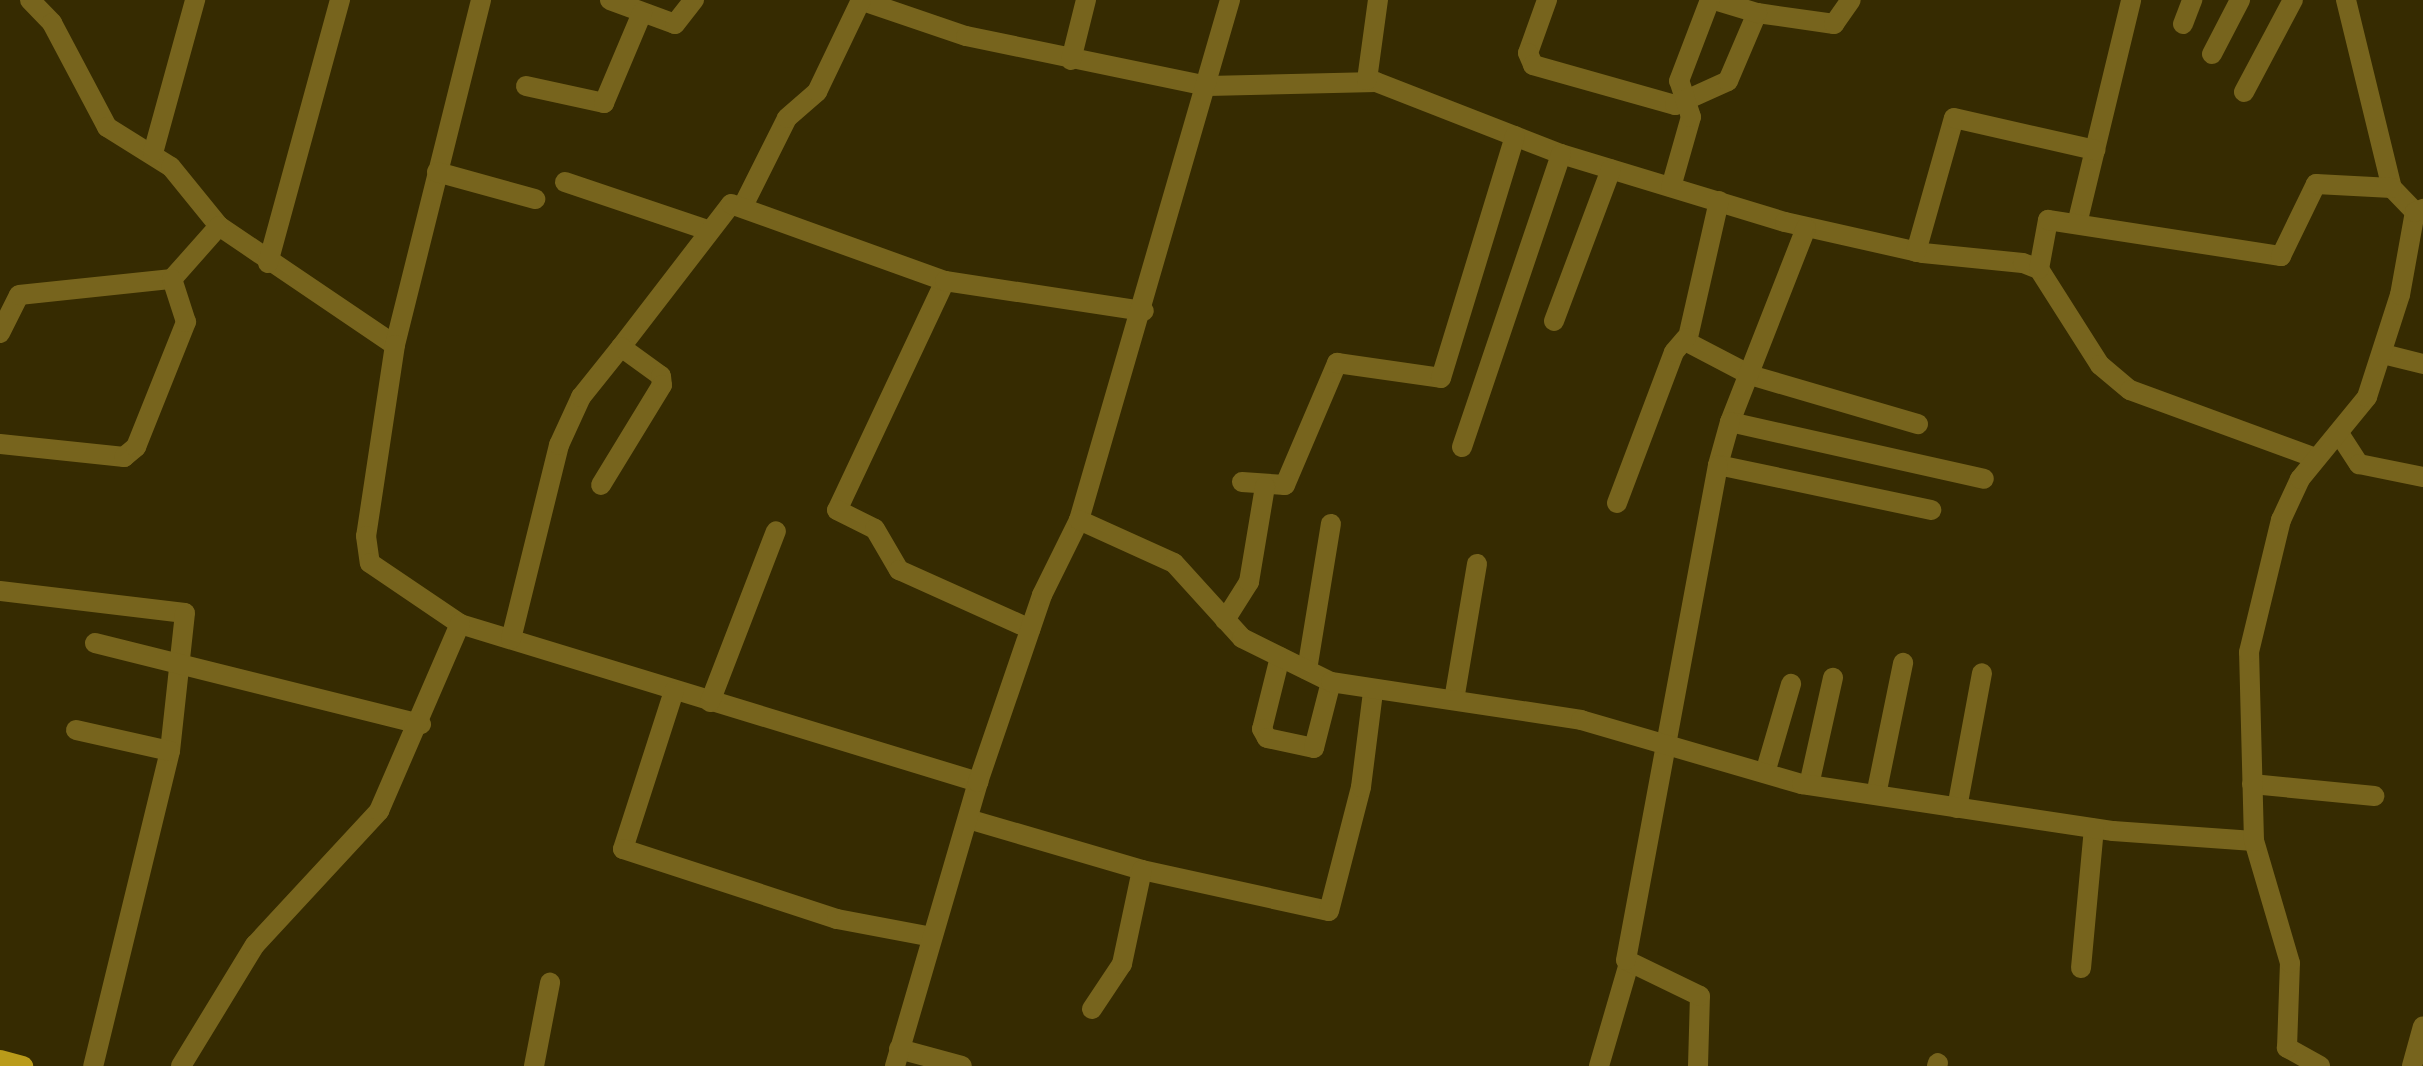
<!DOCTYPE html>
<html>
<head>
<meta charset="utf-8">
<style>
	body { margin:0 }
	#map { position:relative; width:2423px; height:1066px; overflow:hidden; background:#362b01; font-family:Jost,sans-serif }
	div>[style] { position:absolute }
	.minor>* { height:20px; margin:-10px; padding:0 10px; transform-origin:10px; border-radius:10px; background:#77641d }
	.tertiary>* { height:20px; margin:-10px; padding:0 10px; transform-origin:10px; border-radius:10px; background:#77641d }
	.primary>* { height:20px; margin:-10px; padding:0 10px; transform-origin:10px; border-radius:10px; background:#ba9b1a }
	span { translate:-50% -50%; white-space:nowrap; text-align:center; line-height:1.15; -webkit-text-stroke:6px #362b01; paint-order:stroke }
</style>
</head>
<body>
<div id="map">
	<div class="minor">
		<i style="left:30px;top:0;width:32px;rotate:46deg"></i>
		<i style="left:52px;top:23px;width:118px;rotate:62.1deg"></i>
		<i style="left:107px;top:127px;width:75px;rotate:32deg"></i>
		<i style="left:171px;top:167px;width:76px;rotate:50.9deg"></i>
		<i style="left:219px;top:226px;width:212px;rotate:34.1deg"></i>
		<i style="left:481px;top:0;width:356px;rotate:104deg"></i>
		<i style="left:395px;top:345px;width:193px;rotate:98.6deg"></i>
		<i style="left:366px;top:536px;width:27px;rotate:82deg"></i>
		<i style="left:370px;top:563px;width:109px;rotate:34.1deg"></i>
		<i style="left:460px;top:624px;width:542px;rotate:16.96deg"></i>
		<i style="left:610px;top:0;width:69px;rotate:20.3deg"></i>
		<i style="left:675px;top:24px;width:31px;rotate:-52deg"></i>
		<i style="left:860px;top:0;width:112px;rotate:18.8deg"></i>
		<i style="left:966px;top:36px;width:247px;rotate:11.7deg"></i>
		<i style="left:1208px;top:86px;width:168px;rotate:-1.4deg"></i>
		<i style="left:1376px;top:82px;width:199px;rotate:21.3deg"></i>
		<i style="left:1561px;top:154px;width:234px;rotate:16.9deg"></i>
		<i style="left:1785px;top:222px;width:141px;rotate:12.7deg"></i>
		<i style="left:1923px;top:253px;width:100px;rotate:5.7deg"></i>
		<i style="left:2023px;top:263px;width:17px;rotate:21deg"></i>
		<i style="left:2039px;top:269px;width:114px;rotate:57.6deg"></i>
		<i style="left:2100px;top:365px;width:39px;rotate:40deg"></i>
		<i style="left:2130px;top:390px;width:198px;rotate:20.1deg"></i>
		<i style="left:1547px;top:0;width:56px;rotate:109.7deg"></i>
		<i style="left:1528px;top:53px;width:13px;rotate:67deg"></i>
		<i style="left:1533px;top:65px;width:148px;rotate:15.7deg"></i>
		<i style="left:1675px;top:105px;width:58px;rotate:-24.4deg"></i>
		<i style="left:1728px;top:81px;width:74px;rotate:-66.9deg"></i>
		<i style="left:1757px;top:13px;width:78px;rotate:8.1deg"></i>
		<i style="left:1834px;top:24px;width:29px;rotate:-55deg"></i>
		<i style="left:1714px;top:0;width:45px;rotate:16.8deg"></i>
		<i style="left:2346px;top:0;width:194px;rotate:76.3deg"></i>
		<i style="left:2392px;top:188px;width:33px;rotate:46deg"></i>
		<i style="left:2183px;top:24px;width:26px;rotate:-69deg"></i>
		<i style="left:2212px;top:54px;width:61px;rotate:-62.6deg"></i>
		<i style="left:1071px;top:60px;width:62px;rotate:-76deg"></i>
		<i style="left:1367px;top:80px;width:81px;rotate:-82.2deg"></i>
		<i style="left:526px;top:86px;width:80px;rotate:12.3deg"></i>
		<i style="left:604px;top:103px;width:98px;rotate:-67.1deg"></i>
		<i style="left:2244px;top:92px;width:104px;rotate:-62deg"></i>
		<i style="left:153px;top:153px;width:159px;rotate:-74.6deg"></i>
		<i style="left:437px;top:172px;width:102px;rotate:15.4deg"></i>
		<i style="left:565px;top:182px;width:151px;rotate:18.6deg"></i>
		<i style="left:1671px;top:187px;width:73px;rotate:-74.1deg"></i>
		<i style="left:1691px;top:117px;width:38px;rotate:-108deg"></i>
		<i style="left:1679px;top:81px;width:87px;rotate:-69.1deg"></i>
		<i style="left:1719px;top:201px;width:145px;rotate:102.8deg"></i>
		<i style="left:1687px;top:342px;width:71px;rotate:27.6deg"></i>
		<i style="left:1750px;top:375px;width:175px;rotate:16.3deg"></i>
		<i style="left:743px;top:206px;width:98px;rotate:-63.4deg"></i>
		<i style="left:787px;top:118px;width:40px;rotate:-41deg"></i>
		<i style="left:817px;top:92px;width:102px;rotate:-64.4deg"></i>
		<i style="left:2077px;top:224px;width:230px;rotate:-76.4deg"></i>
		<i style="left:1806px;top:228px;width:208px;rotate:111.4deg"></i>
		<i style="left:1730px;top:422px;width:260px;rotate:12.6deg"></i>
		<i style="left:1916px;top:252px;width:139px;rotate:-74.2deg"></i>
		<i style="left:1954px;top:118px;width:145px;rotate:12.8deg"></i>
		<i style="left:268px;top:263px;width:273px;rotate:-74.7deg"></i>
		<i style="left:2039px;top:269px;width:50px;rotate:-79.6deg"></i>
		<i style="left:2048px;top:220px;width:236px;rotate:8.8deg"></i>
		<i style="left:2281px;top:256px;width:80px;rotate:-64.1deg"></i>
		<i style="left:2316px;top:184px;width:76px;rotate:3deg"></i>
		<i style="left:945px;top:281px;width:253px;rotate:115.2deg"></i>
		<i style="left:837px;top:510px;width:42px;rotate:26.6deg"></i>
		<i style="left:875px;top:529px;width:48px;rotate:59.7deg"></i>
		<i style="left:899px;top:570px;width:144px;rotate:24.2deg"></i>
		<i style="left:1554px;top:321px;width:162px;rotate:-69.4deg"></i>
		<i style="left:0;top:333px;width:42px;rotate:-63.4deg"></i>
		<i style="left:19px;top:295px;width:154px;rotate:-6deg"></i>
		<i style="left:172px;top:279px;width:71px;rotate:-48.4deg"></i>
		<i style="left:621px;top:347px;width:180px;rotate:-52.4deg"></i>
		<i style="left:731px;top:204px;width:227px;rotate:19.8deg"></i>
		<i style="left:945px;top:281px;width:201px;rotate:8.6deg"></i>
		<i style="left:2383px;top:354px;width:41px;rotate:14deg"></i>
		<i style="left:1730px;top:422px;width:45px;rotate:105.6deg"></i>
		<i style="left:1718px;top:465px;width:218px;rotate:11.9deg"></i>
		<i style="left:2340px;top:435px;width:35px;rotate:57deg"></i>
		<i style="left:2359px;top:464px;width:65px;rotate:11.5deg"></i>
		<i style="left:0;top:444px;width:125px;rotate:6deg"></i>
		<i style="left:124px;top:457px;width:16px;rotate:-40deg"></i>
		<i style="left:136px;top:447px;width:135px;rotate:-68.2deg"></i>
		<i style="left:186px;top:322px;width:45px;rotate:-108deg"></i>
		<i style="left:1462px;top:447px;width:309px;rotate:-71.3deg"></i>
		<i style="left:1242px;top:482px;width:43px;rotate:4deg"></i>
		<i style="left:1285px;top:485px;width:133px;rotate:-66.9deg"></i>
		<i style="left:1337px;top:363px;width:105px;rotate:8.2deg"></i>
		<i style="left:1441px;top:378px;width:253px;rotate:-73deg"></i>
		<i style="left:1617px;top:503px;width:161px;rotate:-69.3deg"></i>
		<i style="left:1674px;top:352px;width:18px;rotate:-49deg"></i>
		<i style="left:0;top:591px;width:186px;rotate:6.8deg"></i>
		<i style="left:185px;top:613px;width:139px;rotate:96.2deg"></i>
		<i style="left:170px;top:751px;width:324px;rotate:103.7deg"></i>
		<i style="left:1225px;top:620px;width:45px;rotate:-57.7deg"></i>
		<i style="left:1249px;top:582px;width:97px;rotate:-80.5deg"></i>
		<i style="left:511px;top:639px;width:200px;rotate:-76.1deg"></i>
		<i style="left:559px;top:445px;width:53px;rotate:-65.4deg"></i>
		<i style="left:581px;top:397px;width:64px;rotate:-51.3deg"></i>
		<i style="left:621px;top:347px;width:49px;rotate:35.9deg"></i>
		<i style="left:661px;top:376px;width:9px;rotate:84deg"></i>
		<i style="left:662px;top:385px;width:117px;rotate:121.4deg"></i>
		<i style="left:95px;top:643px;width:336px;rotate:14deg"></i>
		<i style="left:1280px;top:657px;width:74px;rotate:104deg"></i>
		<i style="left:1262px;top:729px;width:10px;rotate:61deg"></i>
		<i style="left:1267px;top:738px;width:48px;rotate:12deg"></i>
		<i style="left:1314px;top:748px;width:68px;rotate:-75.6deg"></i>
		<i style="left:1307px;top:670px;width:148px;rotate:-80.7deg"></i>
		<i style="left:674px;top:691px;width:166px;rotate:107.9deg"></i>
		<i style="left:623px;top:849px;width:225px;rotate:18.1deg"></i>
		<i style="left:837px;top:919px;width:97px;rotate:10.7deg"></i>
		<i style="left:1454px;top:700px;width:138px;rotate:-80.4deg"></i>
		<i style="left:710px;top:702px;width:183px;rotate:-68.9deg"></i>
		<i style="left:76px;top:730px;width:96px;rotate:12.6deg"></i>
		<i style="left:1765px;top:773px;width:93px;rotate:-73.7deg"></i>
		<i style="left:2252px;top:784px;width:123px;rotate:5.6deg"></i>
		<i style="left:1809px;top:785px;width:110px;rotate:-77.4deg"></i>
		<i style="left:1876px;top:795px;width:135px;rotate:-78.4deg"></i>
		<i style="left:1957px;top:808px;width:137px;rotate:-79.5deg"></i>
		<i style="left:968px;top:819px;width:181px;rotate:16.3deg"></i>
		<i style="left:1142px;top:870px;width:191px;rotate:12.4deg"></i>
		<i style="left:1329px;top:911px;width:128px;rotate:-75.5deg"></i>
		<i style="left:1361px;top:787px;width:96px;rotate:-82.8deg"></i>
		<i style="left:2081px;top:968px;width:140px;rotate:-84.7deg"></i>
		<i style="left:1092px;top:1009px;width:54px;rotate:-56.3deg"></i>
		<i style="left:1122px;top:964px;width:96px;rotate:-78deg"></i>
		<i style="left:899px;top:1049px;width:65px;rotate:15.1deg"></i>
		<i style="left:181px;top:1066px;width:142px;rotate:-58.6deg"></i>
		<i style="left:255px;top:945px;width:183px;rotate:-47.2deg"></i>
		<i style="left:379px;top:811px;width:204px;rotate:-66.6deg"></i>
		<i style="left:534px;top:1066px;width:85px;rotate:-79.1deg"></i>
		<i style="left:895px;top:1066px;width:296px;rotate:-73.7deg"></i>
		<i style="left:978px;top:782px;width:198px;rotate:-71.1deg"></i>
		<i style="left:1042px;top:595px;width:84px;rotate:-63.7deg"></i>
		<i style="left:1599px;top:1066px;width:103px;rotate:-73.7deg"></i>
		<i style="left:1698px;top:1066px;width:70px;rotate:-88.4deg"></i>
		<i style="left:1700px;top:996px;width:82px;rotate:-154.1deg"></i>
		<i style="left:1626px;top:960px;width:503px;rotate:-79.47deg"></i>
		<i style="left:1937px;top:1066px;width:3px;rotate:-72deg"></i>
		<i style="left:2412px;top:1066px;width:41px;rotate:-74.6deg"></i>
	</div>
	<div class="tertiary">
		<i style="left:1230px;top:0;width:541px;rotate:106.19deg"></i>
		<i style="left:1079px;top:520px;width:104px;rotate:24.4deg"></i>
		<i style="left:1174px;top:563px;width:101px;rotate:47.8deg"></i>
		<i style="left:1242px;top:638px;width:99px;rotate:26.3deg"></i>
		<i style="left:1331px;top:682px;width:253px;rotate:8.6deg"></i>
		<i style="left:1581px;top:720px;width:230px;rotate:16.2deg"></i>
		<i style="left:1802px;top:784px;width:315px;rotate:8.6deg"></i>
		<i style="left:2113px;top:831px;width:141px;rotate:4.1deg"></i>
		<i style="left:2320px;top:1066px;width:38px;rotate:-151deg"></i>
		<i style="left:2287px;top:1048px;width:85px;rotate:-88deg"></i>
		<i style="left:2290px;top:963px;width:127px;rotate:-106.4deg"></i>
		<i style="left:2254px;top:841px;width:189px;rotate:-91.5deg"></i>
		<i style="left:2249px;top:652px;width:136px;rotate:-76.4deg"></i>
		<i style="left:2281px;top:520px;width:45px;rotate:-65.1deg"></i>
		<i style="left:2300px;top:479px;width:106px;rotate:-50.7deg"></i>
		<i style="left:2367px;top:397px;width:107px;rotate:-72.1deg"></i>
		<i style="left:2400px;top:295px;width:84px;rotate:-79.8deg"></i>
		<i style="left:2415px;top:212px;width:9px;rotate:-21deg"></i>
	</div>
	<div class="primary">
		<i style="left:0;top:1060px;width:24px;rotate:15deg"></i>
	</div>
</div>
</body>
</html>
